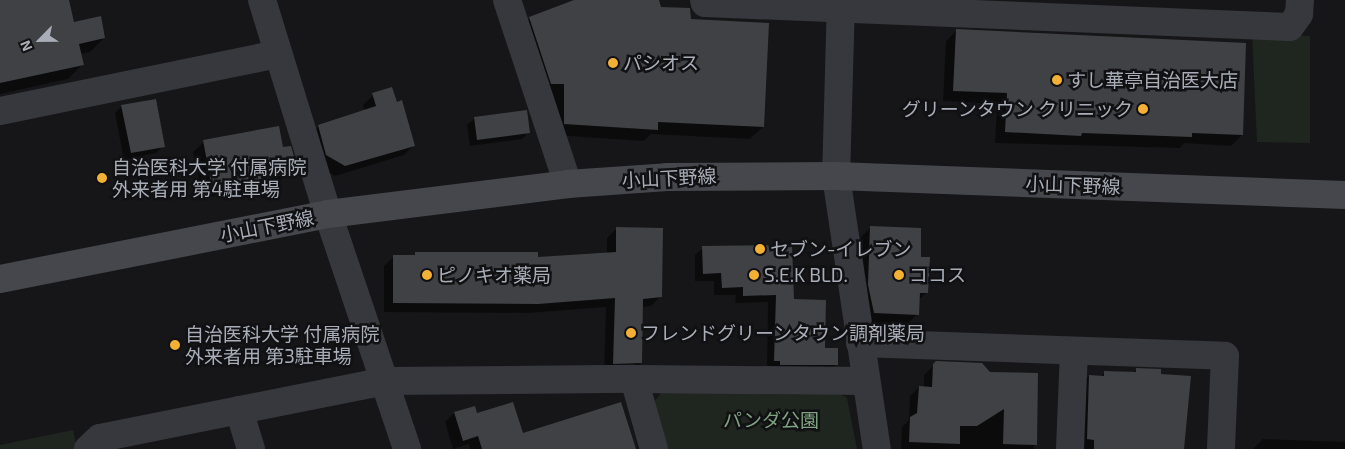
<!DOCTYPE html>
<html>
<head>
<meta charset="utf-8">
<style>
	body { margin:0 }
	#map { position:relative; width:1345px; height:449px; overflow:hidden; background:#161618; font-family:"Exo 2","Noto Sans JP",sans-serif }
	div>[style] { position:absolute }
	.green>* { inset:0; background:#1e261f }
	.shadow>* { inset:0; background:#0007 }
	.building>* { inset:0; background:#404145 }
	.minor>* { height:28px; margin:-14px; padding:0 14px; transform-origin:14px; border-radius:14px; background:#37383d }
	.secondary>* { height:28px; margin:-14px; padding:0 14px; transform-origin:14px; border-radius:14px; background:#45474d }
	.dots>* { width:14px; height:14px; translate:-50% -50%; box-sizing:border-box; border:2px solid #111113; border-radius:50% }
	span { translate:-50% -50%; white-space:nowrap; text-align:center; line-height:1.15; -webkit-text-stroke:5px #111113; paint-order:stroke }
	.poi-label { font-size:19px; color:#a8adb8 }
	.left { translate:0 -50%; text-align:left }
	.right { translate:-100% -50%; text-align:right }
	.street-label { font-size:19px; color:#a8adb8 }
	.park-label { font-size:19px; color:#7fa381 }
	.north { position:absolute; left:15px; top:15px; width:50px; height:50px; -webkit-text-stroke:4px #111113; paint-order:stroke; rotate:247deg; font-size:14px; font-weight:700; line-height:20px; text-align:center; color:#a8adb8 }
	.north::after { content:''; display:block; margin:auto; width:18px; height:22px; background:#a8adb8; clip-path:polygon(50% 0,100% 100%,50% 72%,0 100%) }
</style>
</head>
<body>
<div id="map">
	<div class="green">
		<i style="clip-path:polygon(1252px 34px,1310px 36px,1310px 143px,1257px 142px)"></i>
		<i style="clip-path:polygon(663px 390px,835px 392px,847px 398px,857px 449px,665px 449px,652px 405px)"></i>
		<i style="clip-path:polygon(73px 430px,77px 449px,0 449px,0 445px)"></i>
	</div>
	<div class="shadow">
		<i style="clip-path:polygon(0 0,68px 0,73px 23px,104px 38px,90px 52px,80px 54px,82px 65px,68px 79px,0 94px)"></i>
		<i style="clip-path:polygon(578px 0,657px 0,660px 8px,763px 127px,750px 139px,651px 134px,644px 141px,553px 135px,518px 30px,530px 18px)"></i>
		<i style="clip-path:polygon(957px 30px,1242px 135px,1231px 146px,1184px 143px,1180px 148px,995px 143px,997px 104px,943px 101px,946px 41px)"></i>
		<i style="clip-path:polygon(373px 95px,414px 145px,404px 155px,335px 176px,316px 165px,309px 136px,319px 126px,365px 111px,363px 105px)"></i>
		<i style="clip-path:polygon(122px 106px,163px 146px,156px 153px,124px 160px,115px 113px)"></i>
		<i style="clip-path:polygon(475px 118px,529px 132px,522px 139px,470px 146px,467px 125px)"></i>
		<i style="clip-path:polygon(204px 142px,282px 149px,295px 167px,277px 183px,203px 198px,193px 152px)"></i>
		<i style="clip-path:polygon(871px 227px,919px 258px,927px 292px,918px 301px,918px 314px,907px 324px,864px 323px,859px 296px,861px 237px)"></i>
		<i style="clip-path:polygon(617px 228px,661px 296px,651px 306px,642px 307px,641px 363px,631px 372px,604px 372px,606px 307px,528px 313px,384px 312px,384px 266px,394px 256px,412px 257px,416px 253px,537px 258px,607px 254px,607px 238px)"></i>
		<i style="clip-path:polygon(703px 248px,792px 300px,836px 365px,829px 373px,767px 369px,768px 302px,735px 303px,736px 295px,714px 295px,714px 281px,695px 281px,695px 255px)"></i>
		<i style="clip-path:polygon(936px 363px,989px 373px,1037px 374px,1034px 449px,901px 449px,902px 427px,909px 420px,910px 396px,919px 387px,924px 387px,924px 375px)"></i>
		<i style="clip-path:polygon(1136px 370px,1160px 376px,1190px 377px,1183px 449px,1080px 449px,1082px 383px,1089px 376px,1101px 377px,1105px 372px,1133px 374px)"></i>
		<i style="clip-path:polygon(454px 413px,476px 414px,522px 434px,635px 449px,470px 449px,469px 444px,453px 449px,445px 422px)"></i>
		<i style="clip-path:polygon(1263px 439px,1345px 442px,1345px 449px,1253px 449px)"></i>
	</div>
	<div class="building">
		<i style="clip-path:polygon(0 0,69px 0,74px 22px,101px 16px,105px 38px,79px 44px,84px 65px,0 83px)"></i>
		<i style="clip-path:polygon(574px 0,659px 0,661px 7px,690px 8px,691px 19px,769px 23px,764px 127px,658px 122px,658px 130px,564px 124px,564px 84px,551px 84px,529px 17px)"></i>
		<i style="clip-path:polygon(956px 29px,1246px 43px,1243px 135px,1192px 133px,1192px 137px,1082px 133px,1081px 136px,1005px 132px,1007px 93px,953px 91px)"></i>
		<i style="clip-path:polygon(392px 87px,397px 102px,402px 100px,415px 146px,345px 166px,326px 155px,318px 125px,376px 106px,372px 93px)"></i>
		<i style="clip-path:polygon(156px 99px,165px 147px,131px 153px,121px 105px)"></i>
		<i style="clip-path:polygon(527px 110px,530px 133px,477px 140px,474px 117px)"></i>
		<i style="clip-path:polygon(279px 126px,283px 147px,291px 146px,297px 167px,288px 169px,288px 174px,212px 189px,203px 140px)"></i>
		<i style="clip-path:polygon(870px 226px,921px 228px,921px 257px,930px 257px,928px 293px,920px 293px,919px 315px,874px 313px,868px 285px)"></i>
		<i style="clip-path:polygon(616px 227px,663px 228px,662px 297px,643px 299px,642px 363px,613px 364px,615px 298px,538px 304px,393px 303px,393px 255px,415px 255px,415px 252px,538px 252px,538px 257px,616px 252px)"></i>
		<i style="clip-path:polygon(792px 245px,794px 299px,826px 300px,825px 348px,838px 348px,838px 365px,780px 365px,780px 361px,774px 361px,776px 295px,743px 296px,743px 287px,722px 288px,721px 273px,703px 274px,702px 246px)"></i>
		<i style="clip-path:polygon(936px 361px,982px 363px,990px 372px,1038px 373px,1037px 445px,1003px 444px,1004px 409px,977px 426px,960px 426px,960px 444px,909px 442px,910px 417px,917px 413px,919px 386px,932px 387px,933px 364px)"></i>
		<i style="clip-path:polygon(1136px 368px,1161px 369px,1161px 374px,1191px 376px,1184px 449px,1094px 449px,1094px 440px,1087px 439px,1089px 375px,1104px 376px,1104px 371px,1136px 372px)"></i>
		<i style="clip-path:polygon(513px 402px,523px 433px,621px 402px,636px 449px,482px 449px,478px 436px,463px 441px,454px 412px,475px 406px,477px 413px)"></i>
	</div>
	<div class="minor">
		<i style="left:262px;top:0;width:224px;rotate:72.9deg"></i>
		<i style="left:328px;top:214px;width:248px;rotate:71.4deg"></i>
		<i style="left:507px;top:0;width:194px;rotate:71.7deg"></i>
		<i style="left:704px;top:0;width:3px;rotate:72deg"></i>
		<i style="left:705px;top:3px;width:585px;rotate:2.35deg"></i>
		<i style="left:1290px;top:27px;width:16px;rotate:-55deg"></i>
		<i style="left:1299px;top:14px;width:14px;rotate:-86deg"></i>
		<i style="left:841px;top:0;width:176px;rotate:91.6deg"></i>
		<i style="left:836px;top:176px;width:276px;rotate:81.5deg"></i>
		<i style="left:0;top:111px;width:284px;rotate:-11.6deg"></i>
		<i style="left:860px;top:343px;width:365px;rotate:2deg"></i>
		<i style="left:1225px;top:356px;width:93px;rotate:92.5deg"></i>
		<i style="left:634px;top:379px;width:73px;rotate:74.1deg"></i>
		<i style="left:239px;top:410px;width:41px;rotate:72.9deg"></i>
		<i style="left:88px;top:449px;width:16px;rotate:-43deg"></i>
		<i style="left:100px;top:438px;width:290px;rotate:-11.3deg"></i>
		<i style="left:384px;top:381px;width:250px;rotate:-0.5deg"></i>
		<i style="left:634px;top:379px;width:232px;rotate:0.5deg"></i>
		<i style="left:1070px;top:449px;width:98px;rotate:-87.7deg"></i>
	</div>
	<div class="secondary">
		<i style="left:0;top:279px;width:334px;rotate:-11.2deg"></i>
		<i style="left:328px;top:214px;width:242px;rotate:-7.1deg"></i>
		<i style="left:568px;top:184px;width:99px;rotate:-4deg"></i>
		<i style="left:667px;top:177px;width:169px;rotate:-0.3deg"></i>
		<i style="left:836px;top:176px;width:509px;rotate:2.14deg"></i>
	</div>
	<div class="dots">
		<i style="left:613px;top:63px;background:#f2b134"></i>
		<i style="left:1057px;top:80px;background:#f2b134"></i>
		<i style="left:1143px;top:109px;background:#f2b134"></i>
		<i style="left:102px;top:178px;background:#f2b134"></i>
		<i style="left:760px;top:249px;background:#f2b134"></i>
		<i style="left:427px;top:275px;background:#f2b134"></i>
		<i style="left:754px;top:275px;background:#f2b134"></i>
		<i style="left:899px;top:275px;background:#f2b134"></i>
		<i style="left:631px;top:333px;background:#f2b134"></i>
		<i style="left:175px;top:345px;background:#f2b134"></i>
	</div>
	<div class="poi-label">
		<span class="left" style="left:623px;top:63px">パシオス</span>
		<span class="left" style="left:1067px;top:80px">すし華亭自治医大店</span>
		<span class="right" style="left:1133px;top:109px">グリーンタウン クリニック</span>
		<span class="left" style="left:112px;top:178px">自治医科大学 付属病院<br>外来者用 第4駐車場</span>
		<span class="left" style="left:770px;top:249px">セブン-イレブン</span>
		<span class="left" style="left:437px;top:275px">ピノキオ薬局</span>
		<span class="left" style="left:764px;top:275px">S.E.K BLD.</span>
		<span class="left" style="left:909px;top:275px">ココス</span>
		<span class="left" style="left:641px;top:333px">フレンドグリーンタウン調剤薬局</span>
		<span class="left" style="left:185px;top:345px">自治医科大学 付属病院<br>外来者用 第3駐車場</span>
	</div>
	<div class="street-label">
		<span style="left:669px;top:178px;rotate:-3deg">小山下野線</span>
		<span style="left:1073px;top:185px;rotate:2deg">小山下野線</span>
		<span style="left:267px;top:226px;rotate:-11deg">小山下野線</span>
	</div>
	<div class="park-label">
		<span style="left:771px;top:420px">パンダ公園</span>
	</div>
	<div class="north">N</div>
</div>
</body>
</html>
